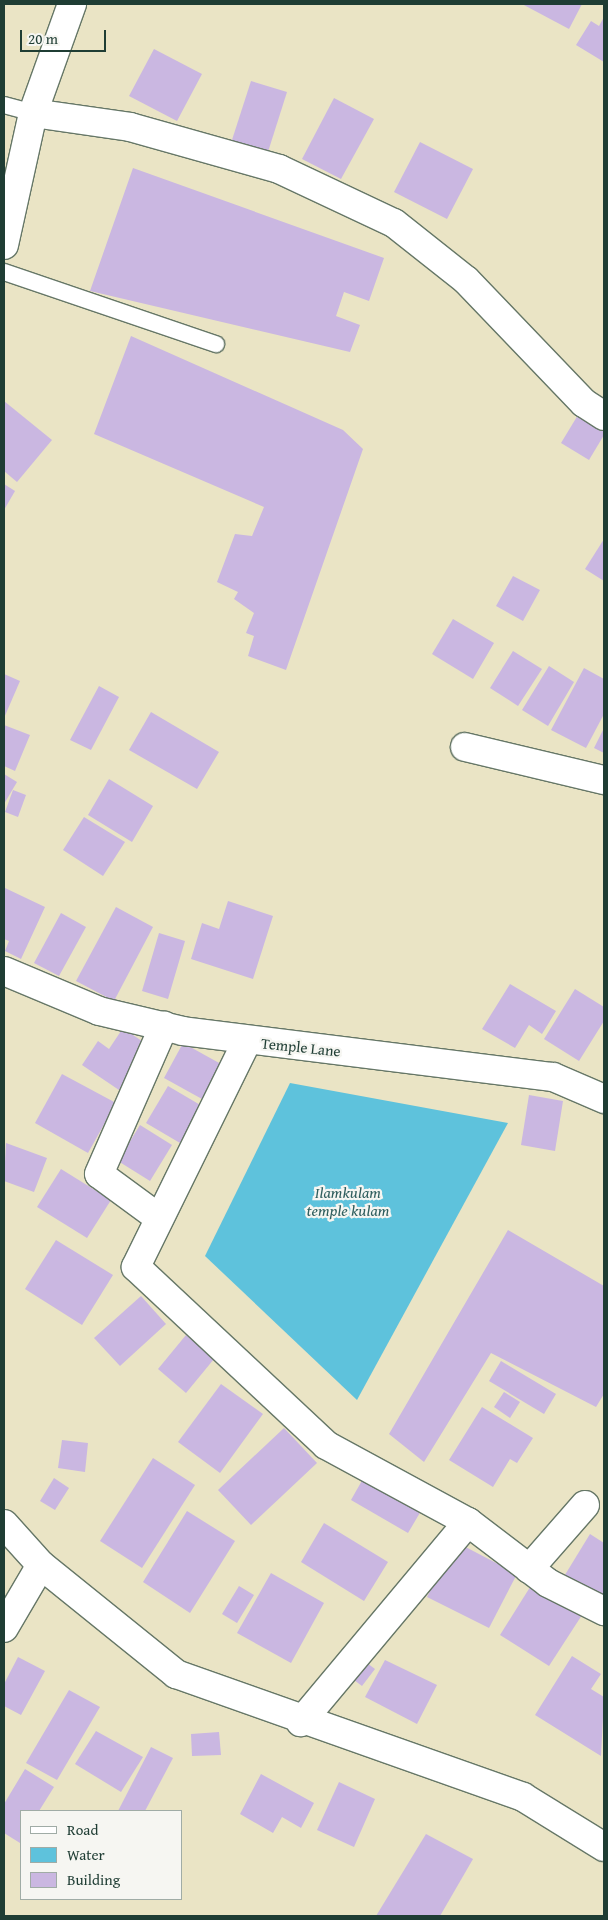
<!DOCTYPE html>
<html>
<head>
<meta charset="utf-8">
<style>
	body { margin:0 }
	#map { position:relative; width:608px; height:1920px; overflow:hidden; background:#eae4c5; font-family:"Gentium Book Plus",serif }
	div>[style] { position:absolute }
	.water>* { inset:0; background:#5ec2dc }
	.building>* { inset:0; background:#cab7e1 }
	.roads { filter:drop-shadow(1px 0 #667767) drop-shadow(-1px 0 #667767) drop-shadow(0 1px #667767) drop-shadow(0 -1px #667767) }
	.service>* { height:16px; margin:-8px; padding:0 8px; transform-origin:8px; border-radius:8px; background:#fff }
	.minor>* { height:28px; margin:-14px; padding:0 14px; transform-origin:14px; border-radius:14px; background:#fff }
	.tertiary>* { height:28px; margin:-14px; padding:0 14px; transform-origin:14px; border-radius:14px; background:#fff }
	.primary>* { height:28px; margin:-14px; padding:0 14px; transform-origin:14px; border-radius:14px; background:#fff }
	span { translate:-50% -50%; white-space:nowrap; text-align:center; line-height:1.15; -webkit-text-stroke:4.5px #f6f6f2; paint-order:stroke }
	.street-label { font-size:15px; color:#1f3d34 }
	.water-label { font-size:16px; color:#2f5e5e; font-style:italic }
	.frame { position:absolute; inset:0; border:5px solid #1f3d34; pointer-events:none }
	.legend { position:absolute; left:20px; top:1810px; width:162px; height:90px; box-sizing:border-box; background:#f6f6f2; border:1px solid #a0aca6; margin:0; padding:6px 9px; list-style:none; font-size:15px; color:#1f3d34 }
	.legend li { display:flex; align-items:center; gap:10px; height:25px }
	.legend b { width:25px; border:1px solid #a0aca6 }
	.scale { position:absolute; left:20px; top:30px; width:86px; height:22px; box-sizing:border-box; border:2px solid #1f3d34; border-top:0; padding-left:6px; font-size:15px; line-height:18px; white-space:nowrap; color:#1f3d34; -webkit-text-stroke:4px #f6f6f2; paint-order:stroke }
</style>
</head>
<body>
<div id="map">
	<div class="water">
		<i style="clip-path:polygon(290px 1083px,508px 1123px,357px 1400px,205px 1256px)"></i>
	</div>
	<div class="building">
		<i style="clip-path:polygon(522px 4px,582px 4px,569px 29px)"></i>
		<i style="clip-path:polygon(604px 17px,604px 62px,576px 45px,591px 21px,599px 26px)"></i>
		<i style="clip-path:polygon(154px 49px,202px 74px,177px 121px,129px 96px)"></i>
		<i style="clip-path:polygon(251px 81px,287px 92px,267px 155px,231px 143px)"></i>
		<i style="clip-path:polygon(334px 98px,374px 119px,341px 179px,302px 159px)"></i>
		<i style="clip-path:polygon(420px 142px,473px 169px,447px 219px,394px 192px)"></i>
		<i style="clip-path:polygon(133px 168px,384px 258px,369px 301px,344px 292px,336px 316px,360px 325px,350px 352px,90px 291px)"></i>
		<i style="clip-path:polygon(131px 336px,343px 430px,363px 449px,286px 670px,248px 656px,254px 636px,246px 633px,254px 613px,234px 599px,238px 592px,217px 582px,235px 534px,252px 536px,264px 507px,94px 434px)"></i>
		<i style="clip-path:polygon(4px 401px,52px 440px,17px 482px,4px 471px)"></i>
		<i style="clip-path:polygon(581px 410px,604px 424px,604px 435px,589px 460px,561px 443px)"></i>
		<i style="clip-path:polygon(4px 484px,15px 491px,4px 510px)"></i>
		<i style="clip-path:polygon(604px 539px,604px 581px,585px 569px)"></i>
		<i style="clip-path:polygon(513px 576px,540px 590px,523px 621px,496px 606px)"></i>
		<i style="clip-path:polygon(453px 619px,494px 643px,473px 679px,432px 654px)"></i>
		<i style="clip-path:polygon(513px 651px,542px 669px,518px 706px,490px 688px)"></i>
		<i style="clip-path:polygon(549px 666px,574px 682px,548px 726px,522px 710px)"></i>
		<i style="clip-path:polygon(584px 668px,604px 679px,604px 714px,586px 748px,551px 730px)"></i>
		<i style="clip-path:polygon(4px 674px,20px 681px,4px 718px)"></i>
		<i style="clip-path:polygon(99px 686px,119px 697px,91px 750px,70px 740px)"></i>
		<i style="clip-path:polygon(151px 712px,219px 752px,197px 789px,129px 750px)"></i>
		<i style="clip-path:polygon(4px 725px,30px 735px,15px 771px,4px 766px)"></i>
		<i style="clip-path:polygon(604px 728px,604px 753px,594px 748px)"></i>
		<i style="clip-path:polygon(4px 774px,17px 782px,4px 804px)"></i>
		<i style="clip-path:polygon(109px 779px,153px 806px,132px 842px,88px 815px)"></i>
		<i style="clip-path:polygon(13px 790px,26px 795px,18px 817px,5px 812px)"></i>
		<i style="clip-path:polygon(84px 817px,125px 842px,103px 876px,63px 850px)"></i>
		<i style="clip-path:polygon(5px 888px,45px 907px,21px 959px,5px 951px,9px 941px,4px 939px)"></i>
		<i style="clip-path:polygon(228px 901px,273px 916px,253px 979px,191px 959px,202px 923px,219px 929px)"></i>
		<i style="clip-path:polygon(116px 907px,153px 927px,114px 1001px,76px 981px)"></i>
		<i style="clip-path:polygon(61px 913px,86px 927px,59px 976px,34px 963px)"></i>
		<i style="clip-path:polygon(159px 933px,185px 941px,168px 999px,142px 991px)"></i>
		<i style="clip-path:polygon(510px 984px,556px 1011px,542px 1034px,529px 1025px,515px 1048px,482px 1029px)"></i>
		<i style="clip-path:polygon(575px 989px,604px 1007px,604px 1021px,579px 1061px,544px 1039px)"></i>
		<i style="clip-path:polygon(123px 1028px,149px 1046px,119px 1090px,82px 1065px,98px 1041px,109px 1049px)"></i>
		<i style="clip-path:polygon(183px 1043px,221px 1064px,202px 1099px,164px 1078px)"></i>
		<i style="clip-path:polygon(62px 1074px,116px 1103px,88px 1153px,35px 1123px)"></i>
		<i style="clip-path:polygon(168px 1086px,202px 1106px,180px 1143px,146px 1123px)"></i>
		<i style="clip-path:polygon(529px 1095px,563px 1101px,555px 1151px,521px 1145px)"></i>
		<i style="clip-path:polygon(140px 1125px,172px 1145px,150px 1181px,118px 1161px)"></i>
		<i style="clip-path:polygon(6px 1143px,47px 1158px,34px 1192px,4px 1181px)"></i>
		<i style="clip-path:polygon(61px 1169px,111px 1200px,87px 1238px,37px 1207px)"></i>
		<i style="clip-path:polygon(508px 1230px,604px 1286px,604px 1394px,596px 1407px,491px 1353px,424px 1462px,389px 1434px)"></i>
		<i style="clip-path:polygon(56px 1240px,113px 1275px,82px 1325px,25px 1289px)"></i>
		<i style="clip-path:polygon(141px 1296px,166px 1324px,120px 1366px,94px 1338px)"></i>
		<i style="clip-path:polygon(186px 1335px,214px 1359px,186px 1393px,158px 1369px)"></i>
		<i style="clip-path:polygon(501px 1361px,556px 1394px,544px 1414px,489px 1381px)"></i>
		<i style="clip-path:polygon(221px 1384px,263px 1414px,220px 1473px,178px 1442px)"></i>
		<i style="clip-path:polygon(504px 1392px,520px 1402px,510px 1418px,494px 1407px)"></i>
		<i style="clip-path:polygon(482px 1407px,533px 1438px,517px 1463px,510px 1459px,493px 1487px,449px 1460px)"></i>
		<i style="clip-path:polygon(284px 1428px,317px 1463px,251px 1525px,218px 1490px)"></i>
		<i style="clip-path:polygon(62px 1440px,88px 1443px,85px 1472px,58px 1468px)"></i>
		<i style="clip-path:polygon(153px 1458px,195px 1485px,142px 1568px,100px 1541px)"></i>
		<i style="clip-path:polygon(364px 1477px,421px 1511px,408px 1533px,351px 1500px)"></i>
		<i style="clip-path:polygon(54px 1478px,69px 1488px,55px 1510px,40px 1501px)"></i>
		<i style="clip-path:polygon(187px 1511px,235px 1541px,190px 1613px,143px 1582px)"></i>
		<i style="clip-path:polygon(324px 1523px,388px 1562px,364px 1601px,301px 1562px)"></i>
		<i style="clip-path:polygon(590px 1534px,604px 1543px,604px 1593px,596px 1605px,560px 1583px)"></i>
		<i style="clip-path:polygon(456px 1542px,517px 1574px,489px 1628px,427px 1597px)"></i>
		<i style="clip-path:polygon(271px 1573px,324px 1603px,291px 1663px,237px 1633px)"></i>
		<i style="clip-path:polygon(532px 1584px,582px 1615px,549px 1666px,500px 1635px)"></i>
		<i style="clip-path:polygon(239px 1586px,254px 1595px,237px 1623px,222px 1614px)"></i>
		<i style="clip-path:polygon(572px 1656px,601px 1674px,591px 1689px,604px 1697px,601px 1756px,535px 1715px)"></i>
		<i style="clip-path:polygon(18px 1657px,45px 1671px,21px 1715px,4px 1706px,4px 1684px)"></i>
		<i style="clip-path:polygon(359px 1657px,375px 1669px,362px 1686px,346px 1674px)"></i>
		<i style="clip-path:polygon(385px 1660px,437px 1685px,417px 1724px,365px 1697px)"></i>
		<i style="clip-path:polygon(69px 1690px,100px 1707px,57px 1780px,26px 1763px)"></i>
		<i style="clip-path:polygon(96px 1731px,143px 1757px,121px 1792px,75px 1764px)"></i>
		<i style="clip-path:polygon(219px 1732px,221px 1755px,192px 1756px,191px 1734px)"></i>
		<i style="clip-path:polygon(151px 1747px,173px 1758px,145px 1811px,118px 1811px)"></i>
		<i style="clip-path:polygon(25px 1769px,54px 1787px,39px 1811px,21px 1811px,20px 1843px,4px 1833px,4px 1804px)"></i>
		<i style="clip-path:polygon(261px 1774px,314px 1803px,301px 1828px,282px 1817px,273px 1833px,240px 1814px)"></i>
		<i style="clip-path:polygon(339px 1782px,375px 1799px,354px 1847px,317px 1830px)"></i>
		<i style="clip-path:polygon(426px 1834px,473px 1859px,440px 1916px,376px 1916px)"></i>
	</div>
	<div class="roads">
		<div class="service">
			<i style="left:4px;top:105px;width:30px;rotate:15deg"></i>
			<i style="left:4px;top:272px;width:224px;rotate:18.8deg"></i>
		</div>
		<div class="minor">
			<i style="left:33px;top:113px;width:98px;rotate:8.2deg"></i>
			<i style="left:130px;top:127px;width:155px;rotate:15.7deg"></i>
			<i style="left:279px;top:169px;width:127px;rotate:25.2deg"></i>
			<i style="left:394px;top:223px;width:92px;rotate:38.4deg"></i>
			<i style="left:466px;top:280px;width:170px;rotate:46.2deg"></i>
			<i style="left:584px;top:403px;width:24px;rotate:33deg"></i>
			<i style="left:465px;top:747px;width:143px;rotate:13.4deg"></i>
			<i style="left:4px;top:971px;width:103px;rotate:22.8deg"></i>
			<i style="left:99px;top:1011px;width:86px;rotate:13.4deg"></i>
			<i style="left:183px;top:1031px;width:373px;rotate:7.1deg"></i>
			<i style="left:553px;top:1077px;width:56px;rotate:23.3deg"></i>
			<i style="left:247px;top:1041px;width:252px;rotate:116.2deg"></i>
			<i style="left:136px;top:1267px;width:260px;rotate:43.1deg"></i>
			<i style="left:326px;top:1445px;width:162px;rotate:28.5deg"></i>
			<i style="left:468px;top:1522px;width:261px;rotate:129.9deg"></i>
			<i style="left:159px;top:1218px;width:74px;rotate:-143.7deg"></i>
			<i style="left:99px;top:1174px;width:162px;rotate:-66.3deg"></i>
			<i style="left:468px;top:1522px;width:101px;rotate:37.3deg"></i>
			<i style="left:548px;top:1583px;width:63px;rotate:26.6deg"></i>
			<i style="left:529px;top:1569px;width:85px;rotate:-48.8deg"></i>
		</div>
		<div class="tertiary">
			<i style="left:4px;top:1628px;width:73px;rotate:-59.6deg"></i>
		</div>
		<div class="primary">
			<i style="left:4px;top:245px;width:135px;rotate:-77.6deg"></i>
			<i style="left:33px;top:113px;width:116px;rotate:-70.3deg"></i>
			<i style="left:4px;top:1524px;width:55px;rotate:47.9deg"></i>
			<i style="left:41px;top:1565px;width:174px;rotate:38.9deg"></i>
			<i style="left:176px;top:1674px;width:368px;rotate:19.5deg"></i>
			<i style="left:523px;top:1797px;width:95px;rotate:31.7deg"></i>
		</div>
	</div>
	<div class="street-label">
		<span style="left:301px;top:1047px;rotate:6deg">Temple Lane</span>
	</div>
	<div class="water-label">
		<span style="left:348px;top:1201px">Ilamkulam<br>temple kulam</span>
	</div>
	<div class="frame"></div>
	<ul class="legend">
	<li><b style="height:6px;background:#fff"></b>Road</li>
	<li><b style="height:14px;background:#5ec2dc"></b>Water</li>
	<li><b style="height:14px;background:#cab7e1"></b>Building</li>
	</ul>
	<div class="scale">20 m</div>
</div>
</body>
</html>
